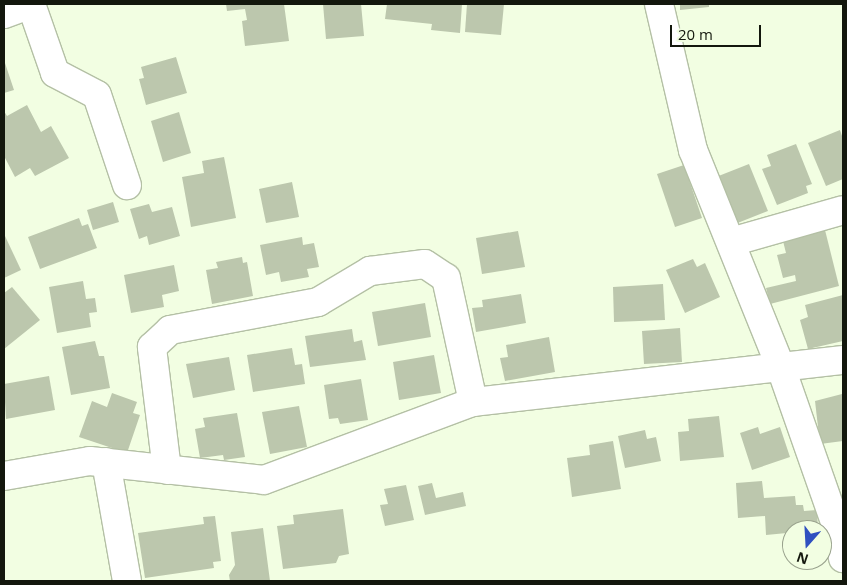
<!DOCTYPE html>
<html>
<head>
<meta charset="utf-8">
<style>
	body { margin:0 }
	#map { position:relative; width:847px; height:585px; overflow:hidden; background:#f2fee2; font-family:"Open Sans",sans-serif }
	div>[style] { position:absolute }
	.building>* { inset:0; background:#bcc7ad }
	.roads { filter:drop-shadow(1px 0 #b4c0a5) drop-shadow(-1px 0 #b4c0a5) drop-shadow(0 1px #b4c0a5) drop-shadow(0 -1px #b4c0a5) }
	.minor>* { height:28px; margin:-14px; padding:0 14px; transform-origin:14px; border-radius:14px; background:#fff }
	.tertiary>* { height:28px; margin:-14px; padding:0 14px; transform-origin:14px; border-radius:14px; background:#fff }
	span { translate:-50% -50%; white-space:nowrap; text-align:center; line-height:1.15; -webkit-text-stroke:4.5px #f2fee2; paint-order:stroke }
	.frame { position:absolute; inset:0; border:5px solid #13170d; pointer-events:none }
	.north { position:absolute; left:782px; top:520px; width:50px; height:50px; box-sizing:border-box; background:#f2fee2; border:1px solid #99a28d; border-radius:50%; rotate:199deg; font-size:14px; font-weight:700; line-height:20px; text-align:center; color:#13170d }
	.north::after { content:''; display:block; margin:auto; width:18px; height:22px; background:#2f50c0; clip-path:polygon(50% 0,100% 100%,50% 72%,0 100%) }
	.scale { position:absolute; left:670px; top:25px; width:91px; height:22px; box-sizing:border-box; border:2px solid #13170d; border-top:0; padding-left:6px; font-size:15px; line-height:18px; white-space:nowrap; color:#13170d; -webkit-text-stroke:4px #f2fee2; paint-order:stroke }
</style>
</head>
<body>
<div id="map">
	<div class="building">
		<i style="clip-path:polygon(226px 4px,284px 4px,289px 41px,245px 46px,242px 21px,247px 20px,245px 9px,227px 11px)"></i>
		<i style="clip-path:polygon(323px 4px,361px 4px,364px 36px,326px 39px)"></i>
		<i style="clip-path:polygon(387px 4px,462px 4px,460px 33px,431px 30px,432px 24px,385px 19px)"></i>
		<i style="clip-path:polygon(467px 4px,504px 4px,501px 35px,465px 32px)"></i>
		<i style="clip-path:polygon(680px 4px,709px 4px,709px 7px,680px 10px)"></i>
		<i style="clip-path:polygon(176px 57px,187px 93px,146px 105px,139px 79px,144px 78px,141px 67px)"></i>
		<i style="clip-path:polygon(4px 60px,14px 90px,4px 93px)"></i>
		<i style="clip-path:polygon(27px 105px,41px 132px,51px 126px,69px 158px,35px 176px,30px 168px,15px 177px,4px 156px,4px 111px,7px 116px)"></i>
		<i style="clip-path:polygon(179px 112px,191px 153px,163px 162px,151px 121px)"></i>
		<i style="clip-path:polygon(840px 130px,843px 139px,843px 179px,826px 186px,808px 143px)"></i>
		<i style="clip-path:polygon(796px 144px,812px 184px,806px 186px,808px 193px,777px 205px,762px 169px,771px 166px,767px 155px)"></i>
		<i style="clip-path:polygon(224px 157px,236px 218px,191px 227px,182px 177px,204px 173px,202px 161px)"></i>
		<i style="clip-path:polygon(749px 164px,768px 211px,735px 224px,716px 177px)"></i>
		<i style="clip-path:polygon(684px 165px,702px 218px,675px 227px,657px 174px)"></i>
		<i style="clip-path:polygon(292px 182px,299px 217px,266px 223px,259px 189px)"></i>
		<i style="clip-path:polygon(113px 202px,119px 222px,93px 230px,87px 210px)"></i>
		<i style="clip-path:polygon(149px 204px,152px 212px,172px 207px,180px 236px,149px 245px,147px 236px,139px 239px,130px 209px)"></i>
		<i style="clip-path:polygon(79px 218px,82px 226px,88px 224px,97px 248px,40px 269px,28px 237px)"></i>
		<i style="clip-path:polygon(825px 230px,839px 286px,770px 304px,766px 288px,796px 281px,795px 275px,783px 278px,777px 255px,786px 253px,783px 241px)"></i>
		<i style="clip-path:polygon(518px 231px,525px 267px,482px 274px,476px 238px)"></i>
		<i style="clip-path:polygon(5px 236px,21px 270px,4px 278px,4px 237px)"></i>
		<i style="clip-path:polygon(302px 237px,303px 245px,314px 243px,319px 267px,307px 269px,309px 277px,281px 282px,279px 272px,266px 275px,260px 245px)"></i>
		<i style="clip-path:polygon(242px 257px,243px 263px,247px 262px,253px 296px,212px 304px,206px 270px,218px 268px,216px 262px)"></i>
		<i style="clip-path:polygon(693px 259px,697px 267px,705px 263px,720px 297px,685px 313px,666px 270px)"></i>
		<i style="clip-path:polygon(174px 265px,179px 291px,162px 295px,164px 307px,131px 313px,124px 275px)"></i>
		<i style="clip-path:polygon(83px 281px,86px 299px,95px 298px,97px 312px,89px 313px,91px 327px,57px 333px,49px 287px)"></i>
		<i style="clip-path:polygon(663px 284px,665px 320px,614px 322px,613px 287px)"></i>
		<i style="clip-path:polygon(12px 287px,40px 320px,4px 349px,4px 293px)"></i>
		<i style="clip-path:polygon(521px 294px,526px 323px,476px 332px,472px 308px,483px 307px,482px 300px)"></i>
		<i style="clip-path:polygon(843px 295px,843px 341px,808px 349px,800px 320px,808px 317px,805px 305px)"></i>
		<i style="clip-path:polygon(425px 303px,431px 337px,378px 346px,372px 312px)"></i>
		<i style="clip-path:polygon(680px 328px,682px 362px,644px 364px,642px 331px)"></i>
		<i style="clip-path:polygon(352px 329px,354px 342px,362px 340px,366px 360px,310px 367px,305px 336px)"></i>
		<i style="clip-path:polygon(549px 337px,555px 372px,505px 381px,500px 358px,508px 357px,506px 345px)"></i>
		<i style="clip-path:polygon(95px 341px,99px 356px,104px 356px,110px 388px,71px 395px,62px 347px)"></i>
		<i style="clip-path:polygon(292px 348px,295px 365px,302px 364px,305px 384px,253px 392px,247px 355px)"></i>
		<i style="clip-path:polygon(434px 355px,441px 393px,399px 400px,393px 362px)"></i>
		<i style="clip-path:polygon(229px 357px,235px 390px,193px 398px,186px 364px)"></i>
		<i style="clip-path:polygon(49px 376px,55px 410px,6px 419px,4px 384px)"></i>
		<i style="clip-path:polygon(361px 379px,368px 420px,340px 424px,338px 418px,329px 419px,324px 385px)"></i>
		<i style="clip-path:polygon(112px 393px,137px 402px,133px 413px,140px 415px,127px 453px,79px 437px,92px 401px,107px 407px)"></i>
		<i style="clip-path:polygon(842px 394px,843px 441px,820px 444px,815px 401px)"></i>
		<i style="clip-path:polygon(299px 406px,307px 447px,270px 454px,262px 412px)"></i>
		<i style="clip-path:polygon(237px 413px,245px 457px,224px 460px,223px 455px,200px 458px,195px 429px,205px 427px,203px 418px)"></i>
		<i style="clip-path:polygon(719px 416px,724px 457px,680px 461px,678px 432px,689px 431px,688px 419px)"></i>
		<i style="clip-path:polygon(758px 427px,760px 434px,780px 427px,790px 457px,752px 470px,740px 433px)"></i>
		<i style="clip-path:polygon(645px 430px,647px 439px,656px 437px,661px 461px,625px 468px,618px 436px)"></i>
		<i style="clip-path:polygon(613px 441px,621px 489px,572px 497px,567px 458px,590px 455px,589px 445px)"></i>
		<i style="clip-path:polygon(762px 481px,764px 498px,795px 496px,796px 505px,803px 505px,804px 511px,817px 510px,818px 530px,766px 535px,765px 516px,738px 518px,736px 483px)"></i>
		<i style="clip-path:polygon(432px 483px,436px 498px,463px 492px,466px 506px,425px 515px,418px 486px)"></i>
		<i style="clip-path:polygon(406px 485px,414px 520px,385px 526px,380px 505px,388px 504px,384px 489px)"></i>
		<i style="clip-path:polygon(343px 509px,349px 554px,339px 556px,336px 563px,283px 569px,277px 526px,294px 524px,293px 515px)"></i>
		<i style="clip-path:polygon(215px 516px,221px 561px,213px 562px,214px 568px,145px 578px,138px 533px,204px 524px,203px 517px)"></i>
		<i style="clip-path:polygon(263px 528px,270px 581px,230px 581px,229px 575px,235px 565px,231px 532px)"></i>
	</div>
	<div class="roads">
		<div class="minor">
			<i style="left:31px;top:4px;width:73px;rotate:70.8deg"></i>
			<i style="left:55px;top:73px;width:47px;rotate:27.6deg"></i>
			<i style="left:97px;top:95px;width:95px;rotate:71.6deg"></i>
			<i style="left:659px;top:4px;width:150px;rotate:76.9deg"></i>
			<i style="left:693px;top:150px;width:235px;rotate:68deg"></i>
			<i style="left:781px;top:368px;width:166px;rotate:70.7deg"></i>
			<i style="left:836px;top:525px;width:34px;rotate:78deg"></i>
			<i style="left:731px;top:242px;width:116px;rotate:-15.9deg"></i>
			<i style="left:106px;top:462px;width:121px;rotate:80deg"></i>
			<i style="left:167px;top:470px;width:124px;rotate:-97deg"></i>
			<i style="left:152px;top:347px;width:25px;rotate:-43deg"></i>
			<i style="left:170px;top:330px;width:151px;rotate:-10.7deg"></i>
			<i style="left:318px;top:302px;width:61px;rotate:-30.8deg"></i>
			<i style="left:370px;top:271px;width:55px;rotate:-7.3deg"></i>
			<i style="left:425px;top:264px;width:25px;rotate:34deg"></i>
			<i style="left:446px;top:278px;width:127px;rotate:77.7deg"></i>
			<i style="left:4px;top:476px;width:87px;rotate:-9.9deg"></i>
			<i style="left:90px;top:461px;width:175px;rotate:6.2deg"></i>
			<i style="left:264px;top:480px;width:223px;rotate:-20.5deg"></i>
			<i style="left:473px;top:402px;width:372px;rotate:-6.5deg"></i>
		</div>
		<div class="tertiary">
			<i style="left:4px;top:14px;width:29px;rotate:-20deg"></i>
		</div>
	</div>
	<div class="frame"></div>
	<div class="north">N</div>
	<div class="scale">20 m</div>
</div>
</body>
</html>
